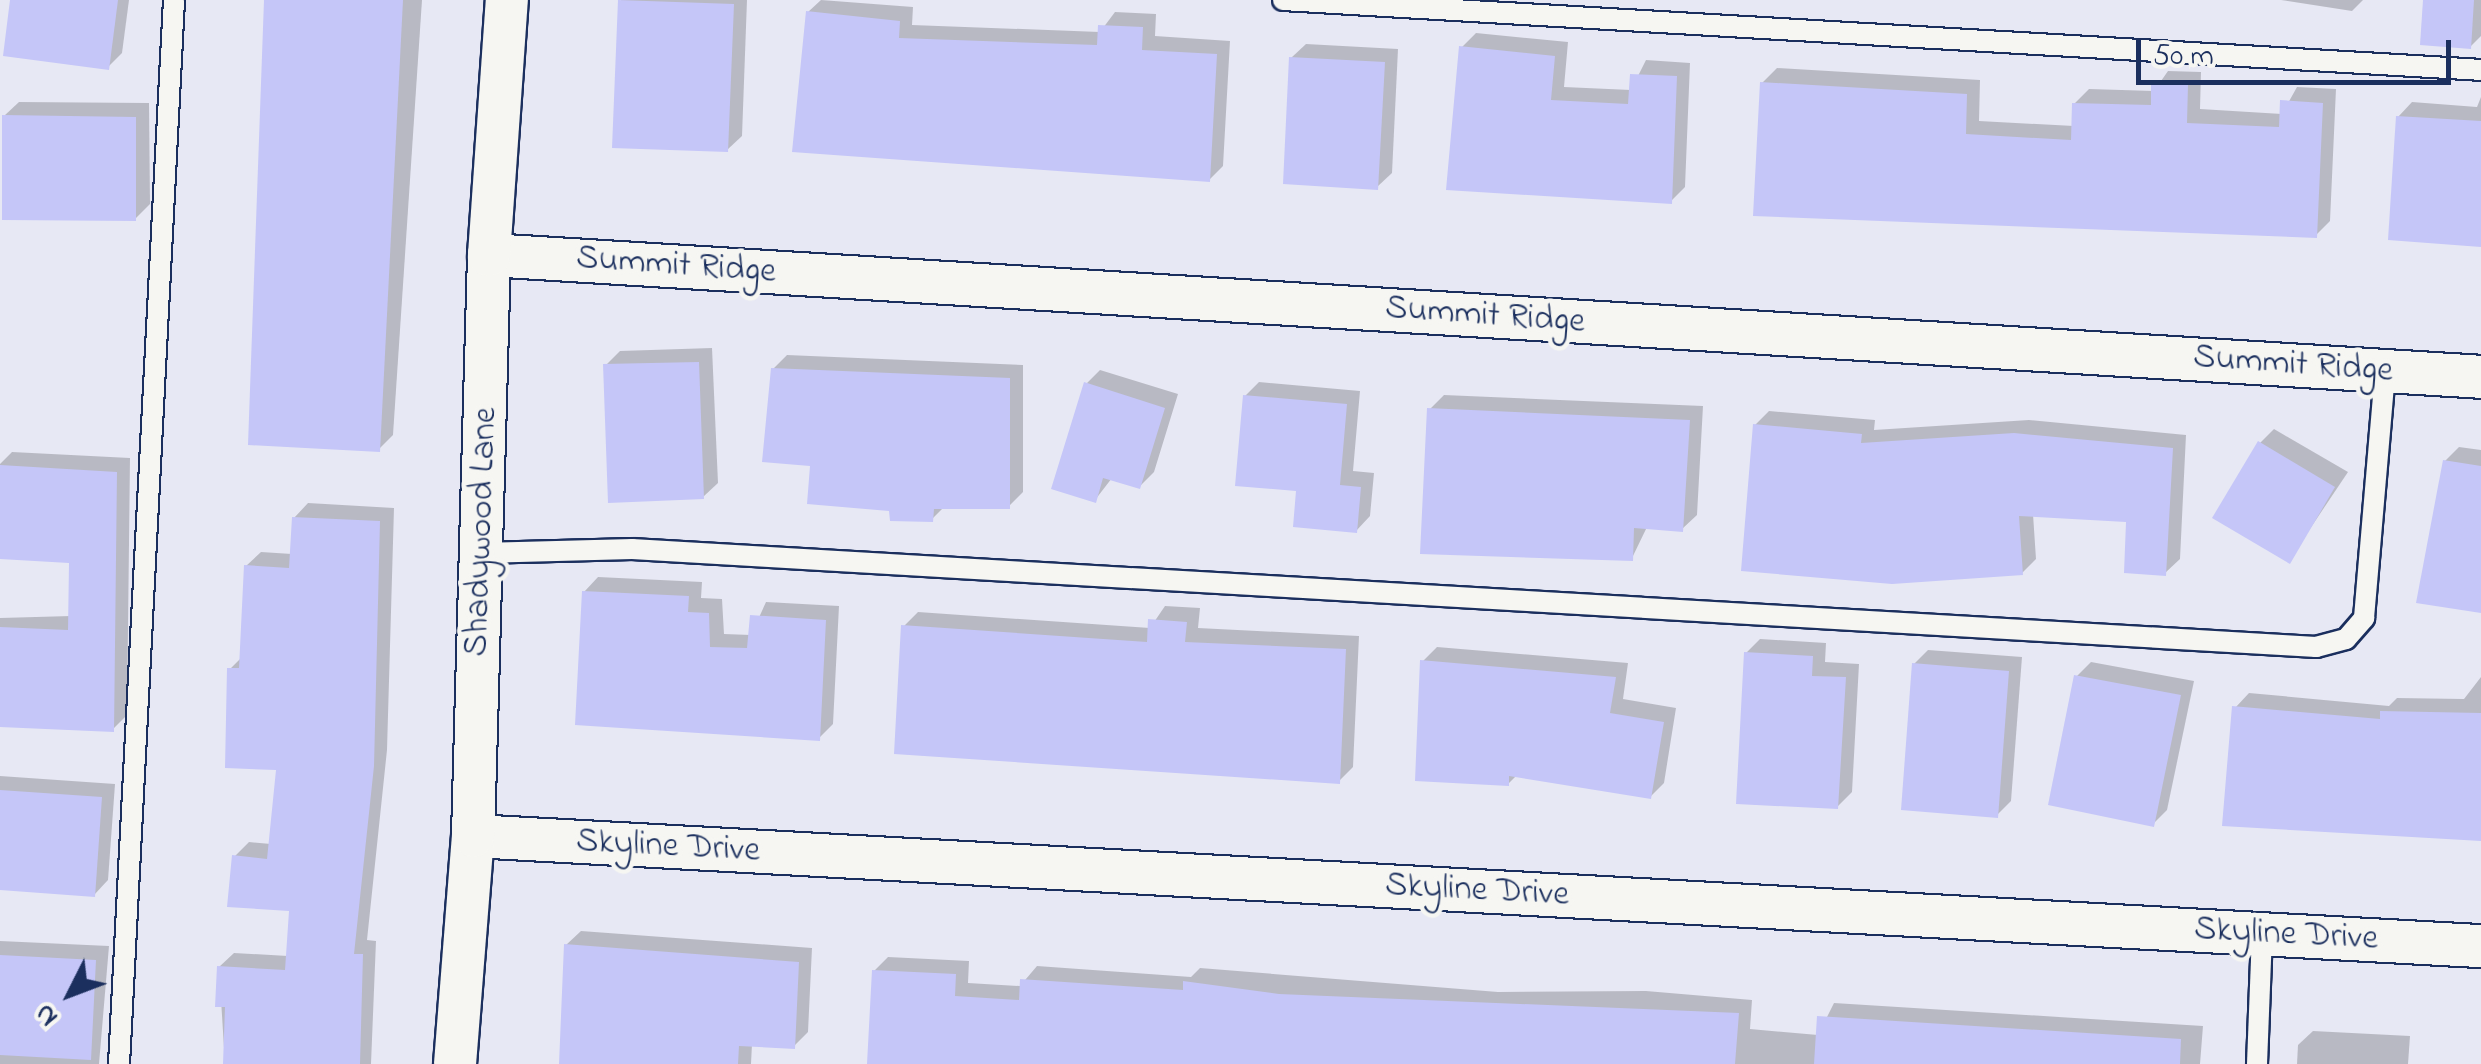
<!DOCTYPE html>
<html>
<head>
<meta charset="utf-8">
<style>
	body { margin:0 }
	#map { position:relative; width:2481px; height:1064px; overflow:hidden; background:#e7e8f4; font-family:"Indie Flower",sans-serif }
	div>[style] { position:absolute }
	.shadow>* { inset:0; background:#0003 }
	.building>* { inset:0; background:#c5c6f8 }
	.roads { filter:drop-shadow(2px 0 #1b2f5e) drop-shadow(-2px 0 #1b2f5e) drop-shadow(0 2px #1b2f5e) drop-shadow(0 -2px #1b2f5e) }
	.service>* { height:20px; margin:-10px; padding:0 10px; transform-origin:10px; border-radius:10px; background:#f6f6f2 }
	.minor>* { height:42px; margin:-21px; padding:0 21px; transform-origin:21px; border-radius:21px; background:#f6f6f2 }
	span { translate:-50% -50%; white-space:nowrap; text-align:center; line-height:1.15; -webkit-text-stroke:9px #f6f6f2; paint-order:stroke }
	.street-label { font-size:35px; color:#1b2f5e }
	.north { position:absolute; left:20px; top:944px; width:100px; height:100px; -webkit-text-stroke:8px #f6f6f2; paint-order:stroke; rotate:228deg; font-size:28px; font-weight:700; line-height:40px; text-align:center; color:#1b2f5e }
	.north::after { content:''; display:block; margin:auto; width:35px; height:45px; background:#1b2f5e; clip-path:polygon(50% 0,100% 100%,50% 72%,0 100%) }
	.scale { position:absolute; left:2136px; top:40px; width:315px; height:45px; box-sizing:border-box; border:5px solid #1b2f5e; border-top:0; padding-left:12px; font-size:30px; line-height:35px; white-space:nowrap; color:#1b2f5e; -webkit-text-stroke:8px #f6f6f2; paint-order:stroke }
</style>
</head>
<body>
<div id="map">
	<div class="shadow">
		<i style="clip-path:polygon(12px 0,129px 0,122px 53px,108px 67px)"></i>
		<i style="clip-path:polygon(269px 0,422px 0,393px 435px,379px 449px,250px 443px)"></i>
		<i style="clip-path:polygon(621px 0,747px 0,742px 136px,727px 150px,615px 145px)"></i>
		<i style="clip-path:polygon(821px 0,913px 7px,912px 25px,1100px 32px,1115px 12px,1156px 14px,1155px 36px,1230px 41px,1223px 166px,1209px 180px,808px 12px)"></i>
		<i style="clip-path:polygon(2281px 0,2363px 0,2352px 11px)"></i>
		<i style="clip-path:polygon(2426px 0,2481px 0,2481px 36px,2470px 47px)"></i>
		<i style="clip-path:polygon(1476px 33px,1568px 42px,1564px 87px,1631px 90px,1646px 60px,1690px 63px,1685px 187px,1671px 201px,1462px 47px)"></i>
		<i style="clip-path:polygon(1306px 44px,1398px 49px,1392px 173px,1377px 187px,1291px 58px)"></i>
		<i style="clip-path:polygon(1777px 68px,1980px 80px,1979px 121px,2074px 126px,2074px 104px,2089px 89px,2154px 91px,2168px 71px,2201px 72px,2200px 109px,2282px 114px,2297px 87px,2336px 89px,2330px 221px,2316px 235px,1762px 83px)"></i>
		<i style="clip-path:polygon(2481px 97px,2481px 244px,2398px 117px,2412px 102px,2477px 107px)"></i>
		<i style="clip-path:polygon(19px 102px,149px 103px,150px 204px,135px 219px,4px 116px)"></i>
		<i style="clip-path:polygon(712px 348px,718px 483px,703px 497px,606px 365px,620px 351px)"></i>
		<i style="clip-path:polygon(787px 355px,1023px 365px,1023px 492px,1009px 506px,945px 506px,932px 519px,892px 508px,773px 369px)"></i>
		<i style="clip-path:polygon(1100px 370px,1178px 394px,1154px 472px,1140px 486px,1112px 478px,1095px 500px,1086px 384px)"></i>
		<i style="clip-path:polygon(1259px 382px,1360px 391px,1353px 471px,1374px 473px,1370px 516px,1356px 531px,1298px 489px,1245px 396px)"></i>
		<i style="clip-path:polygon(1444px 395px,1703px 406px,1697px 515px,1682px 529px,1647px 527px,1632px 558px,1430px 409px)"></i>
		<i style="clip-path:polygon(1769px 411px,1875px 420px,1874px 430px,2029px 420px,2186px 435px,2180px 559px,2165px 573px,2128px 520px,2033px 514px,2036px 559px,2022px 573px,1755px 425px)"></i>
		<i style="clip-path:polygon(2274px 429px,2348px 472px,2289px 560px,2260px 443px)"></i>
		<i style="clip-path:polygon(2459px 447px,2481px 450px,2481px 610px,2445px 461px)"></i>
		<i style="clip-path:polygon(12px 452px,130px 458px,127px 715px,113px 729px,0 725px,0 618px,71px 616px,72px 561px,0 557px,0 464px)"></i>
		<i style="clip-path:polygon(308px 503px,394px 508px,387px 750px,367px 940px,376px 941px,371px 1064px,225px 1064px,219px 967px,234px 953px,288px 956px,291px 909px,235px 856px,249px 842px,271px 844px,279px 767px,230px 669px,242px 657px,246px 566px,261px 552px,292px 554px,294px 518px)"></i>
		<i style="clip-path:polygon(598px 577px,702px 582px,701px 598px,722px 599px,724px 634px,751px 635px,766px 602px,839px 606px,833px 724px,819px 738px,584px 592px)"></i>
		<i style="clip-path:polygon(1165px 606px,1200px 608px,1198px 628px,1359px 636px,1353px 767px,1339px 781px,904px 626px,918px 612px,1150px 628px)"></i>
		<i style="clip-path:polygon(1760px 639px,1826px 643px,1825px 662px,1859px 664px,1852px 792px,1837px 807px,1746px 653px)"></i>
		<i style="clip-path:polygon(1437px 647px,1628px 663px,1623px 699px,1676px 708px,1664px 783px,1650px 797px,1517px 775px,1508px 784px,1423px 661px)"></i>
		<i style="clip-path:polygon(1928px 650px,2022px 657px,2011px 801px,1997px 815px,1914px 664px)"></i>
		<i style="clip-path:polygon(2091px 662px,2194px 681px,2167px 810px,2153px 824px,2077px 676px)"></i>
		<i style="clip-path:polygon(2481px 677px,2481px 838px,2235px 708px,2249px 693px,2389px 706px,2397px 698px,2464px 699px)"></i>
		<i style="clip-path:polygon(0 776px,115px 784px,108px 880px,94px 895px,0 888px)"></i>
		<i style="clip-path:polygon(581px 931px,812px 948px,808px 1032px,794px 1046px,752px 1044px,751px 1064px,562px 1064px,566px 945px)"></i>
		<i style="clip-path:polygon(0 941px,109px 946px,99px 1064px,0 1064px)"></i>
		<i style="clip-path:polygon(888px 957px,969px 961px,968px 983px,1020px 986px,1037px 966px,1191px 977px,1200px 968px,1498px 992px,1646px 991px,1752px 1000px,1750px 1029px,1818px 1035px,1834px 1003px,2203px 1026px,2200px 1064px,869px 1064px,874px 971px)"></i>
		<i style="clip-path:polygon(2313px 1031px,2410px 1036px,2408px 1064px,2297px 1064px,2298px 1045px)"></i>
	</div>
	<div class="building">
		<i style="clip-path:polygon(10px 0,118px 0,109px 70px,3px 56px)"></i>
		<i style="clip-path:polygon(264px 0,403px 0,380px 452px,248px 445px)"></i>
		<i style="clip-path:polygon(618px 0,734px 4px,728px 152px,612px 148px)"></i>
		<i style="clip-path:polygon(2423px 0,2474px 0,2471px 49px,2420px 45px)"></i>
		<i style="clip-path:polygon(806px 11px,900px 21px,899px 38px,1097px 45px,1098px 25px,1143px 27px,1142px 50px,1217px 54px,1210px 182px,792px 152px)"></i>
		<i style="clip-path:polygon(1459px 46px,1555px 56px,1551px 100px,1628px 104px,1630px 74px,1677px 76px,1672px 204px,1446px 190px)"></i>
		<i style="clip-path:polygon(1289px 57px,1385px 62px,1378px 190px,1283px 184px)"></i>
		<i style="clip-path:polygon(1760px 82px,1967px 94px,1966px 134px,2071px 140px,2072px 103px,2151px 105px,2151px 84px,2188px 85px,2187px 123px,2279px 127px,2280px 100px,2323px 103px,2317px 238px,1753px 216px)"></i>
		<i style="clip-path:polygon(2px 115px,136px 117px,136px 221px,2px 220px)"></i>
		<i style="clip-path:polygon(2396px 116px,2481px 121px,2481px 247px,2388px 240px)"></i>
		<i style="clip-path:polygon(699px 362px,704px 499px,608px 503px,603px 364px)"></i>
		<i style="clip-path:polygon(771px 368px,1010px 378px,1010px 509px,934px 509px,933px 522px,890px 521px,889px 511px,807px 504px,810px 466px,762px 462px)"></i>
		<i style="clip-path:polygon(1084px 382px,1165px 408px,1140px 489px,1103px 478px,1096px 503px,1051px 489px)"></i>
		<i style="clip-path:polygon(1243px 395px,1347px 404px,1340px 485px,1361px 487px,1357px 533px,1293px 527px,1296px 491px,1235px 486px)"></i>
		<i style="clip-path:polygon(1427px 408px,1690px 420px,1683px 532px,1634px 528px,1633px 561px,1420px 554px)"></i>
		<i style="clip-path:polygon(1753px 424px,1862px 434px,1861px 443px,2014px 433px,2173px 448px,2166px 576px,2124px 573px,2126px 522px,2019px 516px,2023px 575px,1892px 584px,1741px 571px)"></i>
		<i style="clip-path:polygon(2258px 441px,2335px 487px,2290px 564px,2212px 518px)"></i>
		<i style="clip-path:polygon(2443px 460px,2481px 466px,2481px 613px,2416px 603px)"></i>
		<i style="clip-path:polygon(0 465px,117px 472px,114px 732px,0 727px,0 627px,68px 630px,69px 563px,0 559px)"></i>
		<i style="clip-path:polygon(292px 517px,380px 521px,374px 766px,354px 954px,363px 954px,360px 1064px,223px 1064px,225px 1007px,215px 1007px,217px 966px,285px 970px,289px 911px,227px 907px,232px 855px,267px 859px,276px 770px,225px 768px,227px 668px,239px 668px,244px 565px,289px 568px)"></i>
		<i style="clip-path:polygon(582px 591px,689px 596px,688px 612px,709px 613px,710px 647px,747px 648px,750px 615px,826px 620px,820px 741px,575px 725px)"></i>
		<i style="clip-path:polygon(1148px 619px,1187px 622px,1185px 642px,1346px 649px,1340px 784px,894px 754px,901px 625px,1147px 642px)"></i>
		<i style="clip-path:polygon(1744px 652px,1813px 656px,1812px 676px,1846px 677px,1838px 809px,1736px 804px)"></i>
		<i style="clip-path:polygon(1420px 660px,1616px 677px,1610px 713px,1664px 722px,1651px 799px,1509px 776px,1509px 786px,1415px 781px)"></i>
		<i style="clip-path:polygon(1912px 663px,2009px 671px,1998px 818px,1901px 810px)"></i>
		<i style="clip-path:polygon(2074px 675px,2181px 695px,2154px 827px,2048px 805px)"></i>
		<i style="clip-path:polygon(2232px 706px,2380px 719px,2380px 711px,2481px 713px,2481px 841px,2222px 826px)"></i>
		<i style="clip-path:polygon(0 790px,102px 797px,95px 897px,0 890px)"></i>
		<i style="clip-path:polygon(564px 944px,799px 962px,795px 1049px,739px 1046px,738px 1064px,559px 1064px)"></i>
		<i style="clip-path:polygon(0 955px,96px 960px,91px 1060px,0 1055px)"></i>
		<i style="clip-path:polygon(872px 970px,956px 974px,955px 996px,1019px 1000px,1020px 979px,1183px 990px,1183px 981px,1279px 994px,1739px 1013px,1735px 1064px,867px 1064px)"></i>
		<i style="clip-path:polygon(1817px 1016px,2181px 1039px,2180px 1064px,1814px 1064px)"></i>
	</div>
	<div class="roads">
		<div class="service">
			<i style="left:1283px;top:0;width:1200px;rotate:3.34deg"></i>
			<i style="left:481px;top:553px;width:151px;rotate:-1.5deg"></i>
			<i style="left:632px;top:549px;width:1687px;rotate:3.33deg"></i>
			<i style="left:2316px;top:647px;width:31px;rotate:-15deg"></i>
			<i style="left:2346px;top:639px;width:28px;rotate:-49deg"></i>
			<i style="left:2364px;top:618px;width:248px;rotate:-85.1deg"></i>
			<i style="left:119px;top:1064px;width:1065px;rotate:-87.04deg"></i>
			<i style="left:2257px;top:1064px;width:130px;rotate:-87.8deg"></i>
		</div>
		<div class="minor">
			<i style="left:489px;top:255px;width:1996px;rotate:3.5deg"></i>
			<i style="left:473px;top:836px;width:2011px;rotate:3.14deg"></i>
			<i style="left:455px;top:1064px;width:229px;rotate:-85.5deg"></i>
			<i style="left:473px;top:836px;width:581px;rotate:-88.42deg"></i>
			<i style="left:489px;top:255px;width:256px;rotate:-86deg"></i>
		</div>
	</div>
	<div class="street-label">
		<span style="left:676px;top:266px;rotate:4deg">Summit Ridge</span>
		<span style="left:1485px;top:316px;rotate:4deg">Summit Ridge</span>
		<span style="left:2293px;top:365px;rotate:4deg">Summit Ridge</span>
		<span style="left:482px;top:532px;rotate:-88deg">Shadywood Lane</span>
		<span style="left:668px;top:847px;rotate:3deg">Skyline Drive</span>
		<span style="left:1477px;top:891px;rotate:3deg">Skyline Drive</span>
		<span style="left:2286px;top:935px;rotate:3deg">Skyline Drive</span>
	</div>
	<div class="north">N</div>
	<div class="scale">50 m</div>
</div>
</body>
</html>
